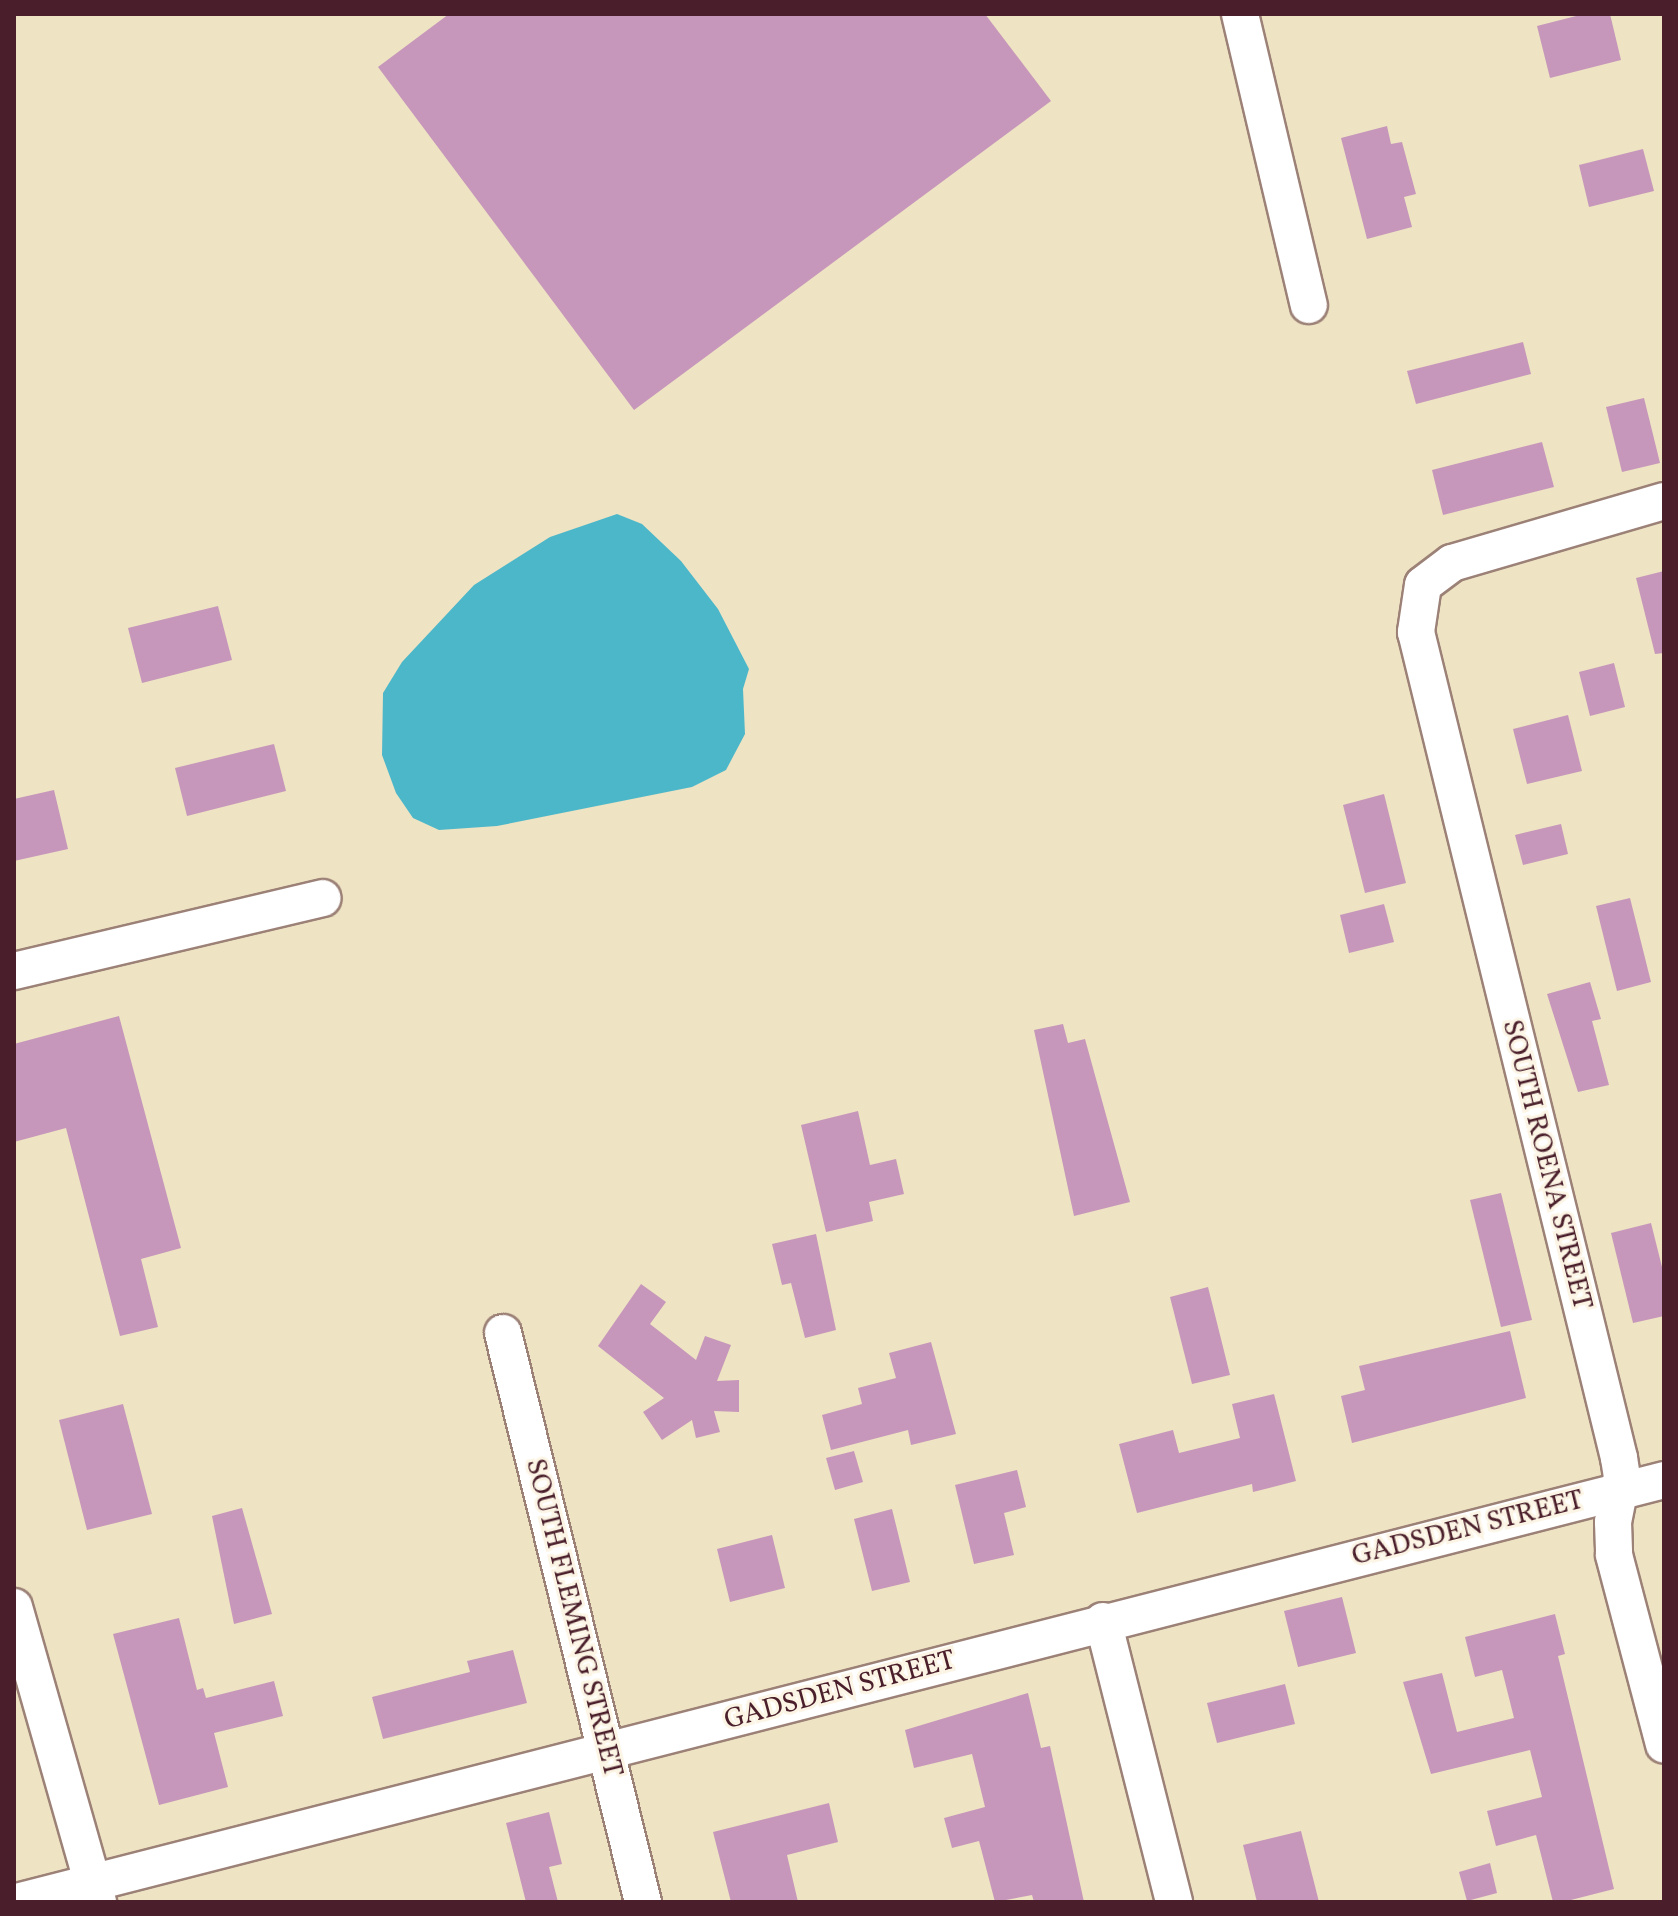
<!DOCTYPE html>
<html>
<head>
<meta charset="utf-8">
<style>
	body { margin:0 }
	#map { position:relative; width:1678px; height:1916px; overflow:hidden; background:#eee3c3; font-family:Vollkorn,serif }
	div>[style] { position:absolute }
	.water>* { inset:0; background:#4db7ca }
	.building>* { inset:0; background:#c697ba }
	.roads { filter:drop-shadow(2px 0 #9c8177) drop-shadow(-2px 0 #9c8177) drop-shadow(0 2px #9c8177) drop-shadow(0 -2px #9c8177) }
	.minor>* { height:36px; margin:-18px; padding:0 18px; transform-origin:18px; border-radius:18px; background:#fff }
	span { translate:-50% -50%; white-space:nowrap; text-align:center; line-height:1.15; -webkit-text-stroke:6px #fcf5e5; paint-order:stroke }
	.street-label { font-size:28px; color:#4a1f2b }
	.frame { position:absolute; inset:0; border:16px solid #4a1f2b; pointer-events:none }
</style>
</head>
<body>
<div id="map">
	<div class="water">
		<i style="clip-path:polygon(617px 514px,642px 524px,681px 561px,718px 609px,749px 669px,743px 689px,745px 734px,726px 770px,692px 787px,497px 826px,439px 830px,413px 818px,396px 793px,382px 755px,383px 693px,402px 662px,474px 585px,550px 537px)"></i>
	</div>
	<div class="building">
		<i style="clip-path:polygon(449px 14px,985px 14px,1051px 101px,634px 410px,378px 67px)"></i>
		<i style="clip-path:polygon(1584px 14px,1610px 14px,1621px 60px,1550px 78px,1537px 26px)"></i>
		<i style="clip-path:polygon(1387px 126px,1391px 144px,1402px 142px,1416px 194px,1404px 197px,1412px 227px,1367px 239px,1341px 138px)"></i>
		<i style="clip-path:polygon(1643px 149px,1654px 191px,1589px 207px,1579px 165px)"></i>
		<i style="clip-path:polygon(1523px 342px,1531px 374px,1416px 404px,1407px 371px)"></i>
		<i style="clip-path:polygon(1644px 398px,1660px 463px,1622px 472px,1606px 407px)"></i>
		<i style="clip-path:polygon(1542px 442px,1554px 487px,1443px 515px,1432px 470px)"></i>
		<i style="clip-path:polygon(1664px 571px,1664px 653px,1655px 654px,1636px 578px)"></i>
		<i style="clip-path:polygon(218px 606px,232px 660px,142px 683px,128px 628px)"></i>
		<i style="clip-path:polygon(1614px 663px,1625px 707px,1590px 716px,1579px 672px)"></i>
		<i style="clip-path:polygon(1568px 715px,1582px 771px,1527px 784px,1513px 729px)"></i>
		<i style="clip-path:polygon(274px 744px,286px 791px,187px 816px,175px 768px)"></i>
		<i style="clip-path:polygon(54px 790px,68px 849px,14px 861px,14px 799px)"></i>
		<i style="clip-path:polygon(1384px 794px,1406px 883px,1365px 893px,1343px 805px)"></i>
		<i style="clip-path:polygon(1561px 824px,1568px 854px,1523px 865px,1515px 835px)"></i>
		<i style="clip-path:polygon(1630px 898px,1651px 982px,1617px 991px,1596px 906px)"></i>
		<i style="clip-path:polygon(1384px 904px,1394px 942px,1349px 953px,1340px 915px)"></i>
		<i style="clip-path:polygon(1590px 982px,1601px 1019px,1592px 1021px,1609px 1085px,1578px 1092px,1547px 994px)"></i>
		<i style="clip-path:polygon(119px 1016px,181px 1248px,141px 1259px,158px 1327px,120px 1336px,66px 1128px,14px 1142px,14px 1044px)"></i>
		<i style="clip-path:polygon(1063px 1024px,1068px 1043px,1085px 1039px,1130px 1202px,1074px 1216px,1034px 1030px)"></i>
		<i style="clip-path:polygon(858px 1111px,870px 1165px,896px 1159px,904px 1194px,869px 1202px,873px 1221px,826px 1232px,801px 1125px)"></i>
		<i style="clip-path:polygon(1501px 1193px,1532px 1320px,1501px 1327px,1470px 1200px)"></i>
		<i style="clip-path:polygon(1651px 1223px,1664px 1275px,1664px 1316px,1633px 1323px,1611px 1233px)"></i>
		<i style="clip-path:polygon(816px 1234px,836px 1330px,805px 1338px,791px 1283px,782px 1285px,772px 1244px)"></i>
		<i style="clip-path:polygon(641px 1284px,666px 1302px,650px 1324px,696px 1360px,705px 1336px,731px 1345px,717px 1381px,739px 1380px,739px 1412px,714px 1411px,720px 1432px,696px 1438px,692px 1420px,662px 1440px,643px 1412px,664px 1398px,598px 1346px)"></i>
		<i style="clip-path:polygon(1208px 1287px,1230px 1375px,1192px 1384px,1170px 1297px)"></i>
		<i style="clip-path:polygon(1510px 1331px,1526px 1398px,1352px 1443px,1341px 1396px,1365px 1390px,1359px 1366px)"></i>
		<i style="clip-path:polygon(931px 1342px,956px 1434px,911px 1445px,908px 1430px,831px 1450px,822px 1415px,862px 1404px,858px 1388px,896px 1378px,889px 1353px)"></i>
		<i style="clip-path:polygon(1274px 1394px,1296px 1481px,1253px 1492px,1252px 1484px,1137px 1513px,1119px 1444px,1173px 1430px,1179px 1453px,1240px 1438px,1232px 1404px)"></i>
		<i style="clip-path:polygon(123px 1404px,152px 1514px,87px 1530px,59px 1420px)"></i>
		<i style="clip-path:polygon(854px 1451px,863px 1482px,835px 1490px,826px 1458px)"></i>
		<i style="clip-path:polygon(1017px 1470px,1026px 1507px,1004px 1513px,1014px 1555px,974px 1564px,955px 1485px)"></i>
		<i style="clip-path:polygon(242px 1508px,272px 1614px,234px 1624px,212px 1516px)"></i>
		<i style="clip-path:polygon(892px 1509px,910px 1582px,872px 1591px,854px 1519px)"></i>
		<i style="clip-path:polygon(772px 1535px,785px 1588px,730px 1602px,717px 1549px)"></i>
		<i style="clip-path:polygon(1342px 1597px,1356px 1653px,1298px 1667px,1284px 1611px)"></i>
		<i style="clip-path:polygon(1555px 1614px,1565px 1654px,1558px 1656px,1614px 1889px,1563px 1902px,1553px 1902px,1536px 1835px,1496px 1846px,1487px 1811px,1542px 1797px,1530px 1750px,1431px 1774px,1403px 1682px,1442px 1673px,1457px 1732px,1514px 1718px,1502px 1670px,1475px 1677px,1465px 1637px)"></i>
		<i style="clip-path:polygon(179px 1618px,197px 1690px,203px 1688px,206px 1698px,274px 1681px,283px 1716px,214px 1733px,228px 1787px,159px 1805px,113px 1634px)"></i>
		<i style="clip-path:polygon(513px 1650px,527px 1703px,383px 1739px,372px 1697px,470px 1672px,467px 1661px)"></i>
		<i style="clip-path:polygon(1285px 1684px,1295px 1724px,1217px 1743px,1207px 1703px)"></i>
		<i style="clip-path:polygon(1028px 1693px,1041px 1748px,1050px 1746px,1084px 1902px,1034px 1902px,1032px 1895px,995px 1902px,979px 1841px,952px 1848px,944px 1818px,985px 1807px,972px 1754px,914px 1768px,905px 1730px)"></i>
		<i style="clip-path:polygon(829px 1803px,838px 1842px,787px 1855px,798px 1902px,731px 1902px,713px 1832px)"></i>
		<i style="clip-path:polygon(549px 1812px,562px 1864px,549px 1867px,558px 1902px,526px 1902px,506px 1823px)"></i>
		<i style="clip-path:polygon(1301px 1831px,1319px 1902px,1257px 1902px,1243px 1845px)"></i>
		<i style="clip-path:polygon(1490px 1863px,1497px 1893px,1467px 1901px,1459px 1872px)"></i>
	</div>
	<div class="roads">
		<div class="minor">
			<i style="left:1240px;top:14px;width:299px;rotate:76.7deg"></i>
			<i style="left:1664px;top:501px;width:221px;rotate:163.7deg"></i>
			<i style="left:1452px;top:563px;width:36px;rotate:143deg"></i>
			<i style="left:1423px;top:585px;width:48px;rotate:98.5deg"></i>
			<i style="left:1416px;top:632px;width:851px;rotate:76.19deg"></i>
			<i style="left:1619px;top:1458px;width:19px;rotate:81deg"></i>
			<i style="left:1622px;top:1477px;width:46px;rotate:101.3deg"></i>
			<i style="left:1613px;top:1522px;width:33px;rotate:88deg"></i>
			<i style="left:1614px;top:1555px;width:196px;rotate:75.2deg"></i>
			<i style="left:14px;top:971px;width:317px;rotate:-13.3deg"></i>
			<i style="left:503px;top:1333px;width:586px;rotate:76.18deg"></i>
			<i style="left:14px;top:1607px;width:307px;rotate:74.1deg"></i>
			<i style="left:1103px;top:1621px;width:290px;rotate:75.8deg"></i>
			<i style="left:17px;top:1902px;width:1700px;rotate:-14.37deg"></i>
		</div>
	</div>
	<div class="street-label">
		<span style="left:1546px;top:1165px;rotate:76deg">SOUTH ROENA STREET</span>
		<span style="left:1468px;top:1529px;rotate:-14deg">GADSDEN STREET</span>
		<span style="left:573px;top:1618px;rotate:76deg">SOUTH FLEMING STREET</span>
		<span style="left:840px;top:1691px;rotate:-15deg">GADSDEN STREET</span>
	</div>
	<div class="frame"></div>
</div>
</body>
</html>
